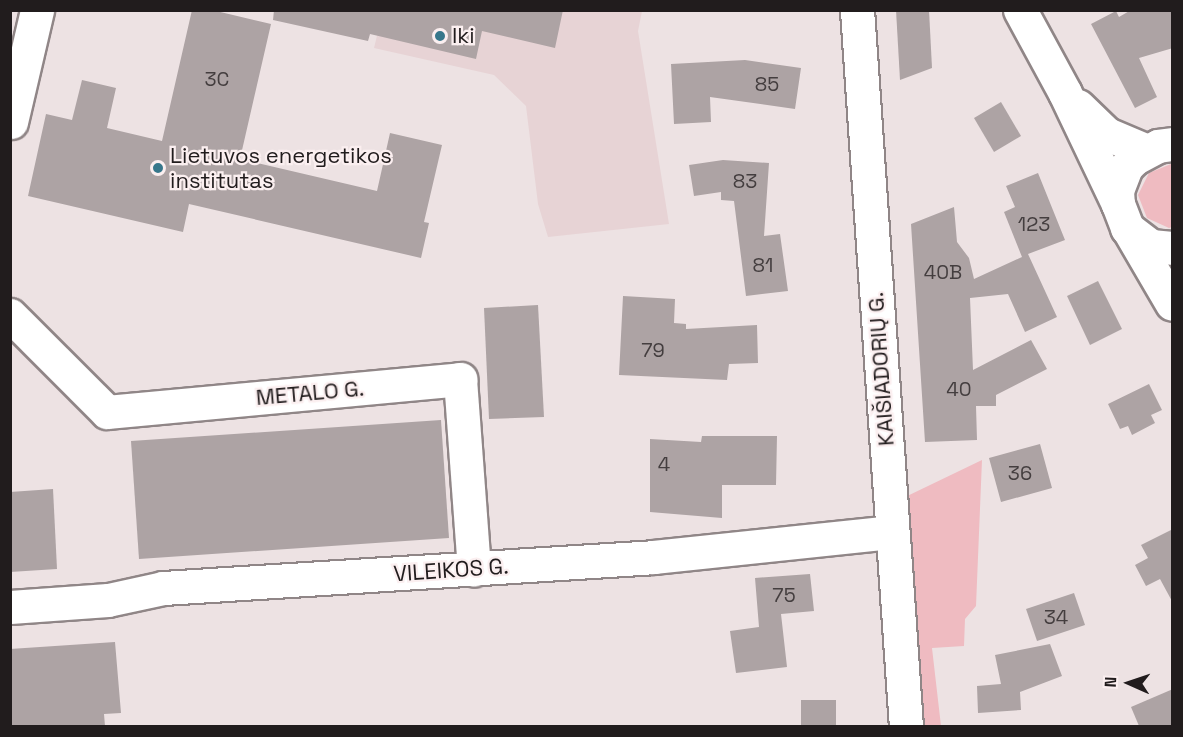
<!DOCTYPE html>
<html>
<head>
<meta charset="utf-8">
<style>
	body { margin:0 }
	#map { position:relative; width:1183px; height:737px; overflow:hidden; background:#ede2e3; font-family:"Space Grotesk",sans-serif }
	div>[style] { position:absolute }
	.built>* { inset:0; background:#e7d3d5 }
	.green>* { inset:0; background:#efbbc1 }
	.building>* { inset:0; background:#ada3a4 }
	.roads { filter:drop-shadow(2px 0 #908687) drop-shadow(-2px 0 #908687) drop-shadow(0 2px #908687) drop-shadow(0 -2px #908687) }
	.street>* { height:33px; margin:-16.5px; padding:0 16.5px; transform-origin:16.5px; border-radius:16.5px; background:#fff }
	.secondary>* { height:33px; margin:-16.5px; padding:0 16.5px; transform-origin:16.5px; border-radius:16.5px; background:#fff }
	.dots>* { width:16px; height:16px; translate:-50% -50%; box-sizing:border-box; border:3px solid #fbeff0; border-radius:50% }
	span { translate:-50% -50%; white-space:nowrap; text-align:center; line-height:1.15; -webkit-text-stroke:4.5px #fbeff0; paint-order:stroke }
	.number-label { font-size:20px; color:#443e3f }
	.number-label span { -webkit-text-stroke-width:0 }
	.poi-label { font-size:22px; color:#211c1d }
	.left { translate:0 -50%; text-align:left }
	.street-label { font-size:22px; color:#211c1d }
	.frame { position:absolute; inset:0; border:12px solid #211c1d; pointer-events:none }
	.north { position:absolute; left:1099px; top:653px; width:60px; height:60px; -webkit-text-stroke:4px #fbeff0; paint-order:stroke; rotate:273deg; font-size:16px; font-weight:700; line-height:24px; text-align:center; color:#211c1d }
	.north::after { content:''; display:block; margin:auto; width:21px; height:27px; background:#211c1d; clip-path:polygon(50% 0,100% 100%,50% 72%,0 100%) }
</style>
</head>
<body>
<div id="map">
	<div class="built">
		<i style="clip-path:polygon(383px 11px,642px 11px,638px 31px,669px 224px,548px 237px,538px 204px,526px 106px,494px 75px,374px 48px)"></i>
	</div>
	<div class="green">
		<i style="clip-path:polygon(1171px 164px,1172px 227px,1169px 228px,1147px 218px,1138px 195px,1149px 173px)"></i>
		<i style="clip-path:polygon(982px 460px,976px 606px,965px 619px,964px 646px,932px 648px,941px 726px,922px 726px,901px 499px)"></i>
	</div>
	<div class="building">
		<i style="clip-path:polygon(192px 10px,212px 10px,271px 24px,240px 159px,377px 191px,390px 133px,442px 145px,424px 222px,429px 223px,421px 258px,189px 204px,183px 232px,28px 196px,46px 114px,72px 120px,82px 80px,116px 88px,107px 128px,162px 141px)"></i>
		<i style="clip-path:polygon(274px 10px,563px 10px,555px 48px,482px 31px,476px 59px,370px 34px,368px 41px,273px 20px)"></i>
		<i style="clip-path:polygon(896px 10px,929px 10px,932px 68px,900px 80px)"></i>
		<i style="clip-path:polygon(1131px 10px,1173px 10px,1173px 48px,1139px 58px,1157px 97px,1135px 108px,1091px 24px,1116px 11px,1119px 17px)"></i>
		<i style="clip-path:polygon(745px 60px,801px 68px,795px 109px,710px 97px,711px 122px,674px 124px,671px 64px)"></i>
		<i style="clip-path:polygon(1001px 102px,1021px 136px,994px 152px,974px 118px)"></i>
		<i style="clip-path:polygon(723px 160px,769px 163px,764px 236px,780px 234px,788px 291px,746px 296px,734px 201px,721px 200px,721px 192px,694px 196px,689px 165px)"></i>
		<i style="clip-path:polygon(1038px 173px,1065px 240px,1028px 254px,1057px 317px,1025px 332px,1008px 294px,970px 298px,973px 370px,1031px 340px,1047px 369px,996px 395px,996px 406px,976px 406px,977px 440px,925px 442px,911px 224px,954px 207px,957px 242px,969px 258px,974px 279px,1022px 257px,1004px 212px,1015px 207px,1006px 186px)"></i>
		<i style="clip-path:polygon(1098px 281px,1122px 329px,1090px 345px,1067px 296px)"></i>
		<i style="clip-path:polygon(623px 296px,675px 299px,674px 323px,686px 324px,686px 329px,757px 325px,758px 363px,729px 364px,727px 380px,619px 375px)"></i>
		<i style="clip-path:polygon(538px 305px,544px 417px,489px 419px,484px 308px)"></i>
		<i style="clip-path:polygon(1149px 384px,1162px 410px,1151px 415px,1155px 423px,1132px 435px,1128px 426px,1120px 429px,1108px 404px)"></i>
		<i style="clip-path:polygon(441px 420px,449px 538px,139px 559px,131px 441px)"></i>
		<i style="clip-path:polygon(702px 436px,777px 436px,776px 485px,722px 485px,722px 518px,650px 512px,650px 439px,701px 442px)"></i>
		<i style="clip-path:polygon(1040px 444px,1052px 488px,1001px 502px,989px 458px)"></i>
		<i style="clip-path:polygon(53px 489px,57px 569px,10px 572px,10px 492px)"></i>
		<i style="clip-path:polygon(1173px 529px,1173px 603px,1160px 579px,1146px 586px,1135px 565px,1148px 558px,1141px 545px)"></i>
		<i style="clip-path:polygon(810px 574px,814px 611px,781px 614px,787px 667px,736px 673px,730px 631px,759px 627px,755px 578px)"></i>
		<i style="clip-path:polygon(1074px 593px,1085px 625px,1037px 641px,1026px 609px)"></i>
		<i style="clip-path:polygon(115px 642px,121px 713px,104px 714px,105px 726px,10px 726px,10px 649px)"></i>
		<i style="clip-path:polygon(1050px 644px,1062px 676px,1020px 692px,1021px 710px,978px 713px,977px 686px,1001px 684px,995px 655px)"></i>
		<i style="clip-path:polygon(1173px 689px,1173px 726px,1139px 726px,1131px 707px)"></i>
		<i style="clip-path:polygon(801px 700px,836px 700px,836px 726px,801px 726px)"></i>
	</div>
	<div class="roads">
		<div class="street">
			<i style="left:857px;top:10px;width:718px;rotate:86.09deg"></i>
			<i style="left:11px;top:122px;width:115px;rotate:-76.9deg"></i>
			<i style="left:10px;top:315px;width:137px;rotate:45deg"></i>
			<i style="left:107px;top:412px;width:355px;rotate:-5.3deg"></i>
			<i style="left:460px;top:379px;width:191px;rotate:85.8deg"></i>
			<i style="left:10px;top:607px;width:98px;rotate:-4.1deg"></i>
			<i style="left:108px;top:600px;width:56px;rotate:-12.3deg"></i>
			<i style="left:163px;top:588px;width:491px;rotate:-3.6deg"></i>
			<i style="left:653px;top:557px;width:239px;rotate:-6deg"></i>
		</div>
		<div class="secondary">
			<i style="left:1020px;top:10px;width:94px;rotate:61.5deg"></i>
			<i style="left:1065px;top:93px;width:123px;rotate:64.5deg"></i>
			<i style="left:1078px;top:106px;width:40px;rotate:44deg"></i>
			<i style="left:1107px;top:134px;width:41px;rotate:22.8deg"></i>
			<i style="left:1172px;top:144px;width:14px;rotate:172deg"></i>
			<i style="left:1158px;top:146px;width:26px;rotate:152deg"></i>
			<i style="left:1135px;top:158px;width:13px;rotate:135deg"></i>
			<i style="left:1126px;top:167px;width:26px;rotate:111deg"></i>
			<i style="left:1117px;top:191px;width:13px;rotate:86deg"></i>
			<i style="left:1118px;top:204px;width:26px;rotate:69deg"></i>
			<i style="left:1127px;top:228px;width:30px;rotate:37deg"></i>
			<i style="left:1151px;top:246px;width:21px;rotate:5deg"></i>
			<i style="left:1130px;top:232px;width:83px;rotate:59.7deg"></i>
		</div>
	</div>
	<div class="dots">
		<i style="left:440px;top:36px;background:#37778b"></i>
		<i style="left:158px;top:168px;background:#37778b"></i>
	</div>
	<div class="number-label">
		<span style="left:217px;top:79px">3C</span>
		<span style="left:767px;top:84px">85</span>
		<span style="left:745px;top:181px">83</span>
		<span style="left:1034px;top:224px">123</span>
		<span style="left:763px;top:265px">81</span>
		<span style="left:943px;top:272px">40B</span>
		<span style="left:653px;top:350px">79</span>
		<span style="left:959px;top:389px">40</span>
		<span style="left:664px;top:464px">4</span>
		<span style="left:1020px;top:473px">36</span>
		<span style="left:784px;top:595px">75</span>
		<span style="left:1056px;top:617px">34</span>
	</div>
	<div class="poi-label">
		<span class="left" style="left:452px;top:36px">Iki</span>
		<span class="left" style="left:170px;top:168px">Lietuvos energetikos<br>institutas</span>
	</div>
	<div class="street-label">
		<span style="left:881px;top:369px;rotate:-94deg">KAIŠIADORIŲ G.</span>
		<span style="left:310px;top:393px;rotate:-5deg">METALO G.</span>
		<span style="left:451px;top:570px;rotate:-4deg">VILEIKOS G.</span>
	</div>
	<div class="frame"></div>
	<div class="north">N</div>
</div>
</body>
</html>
